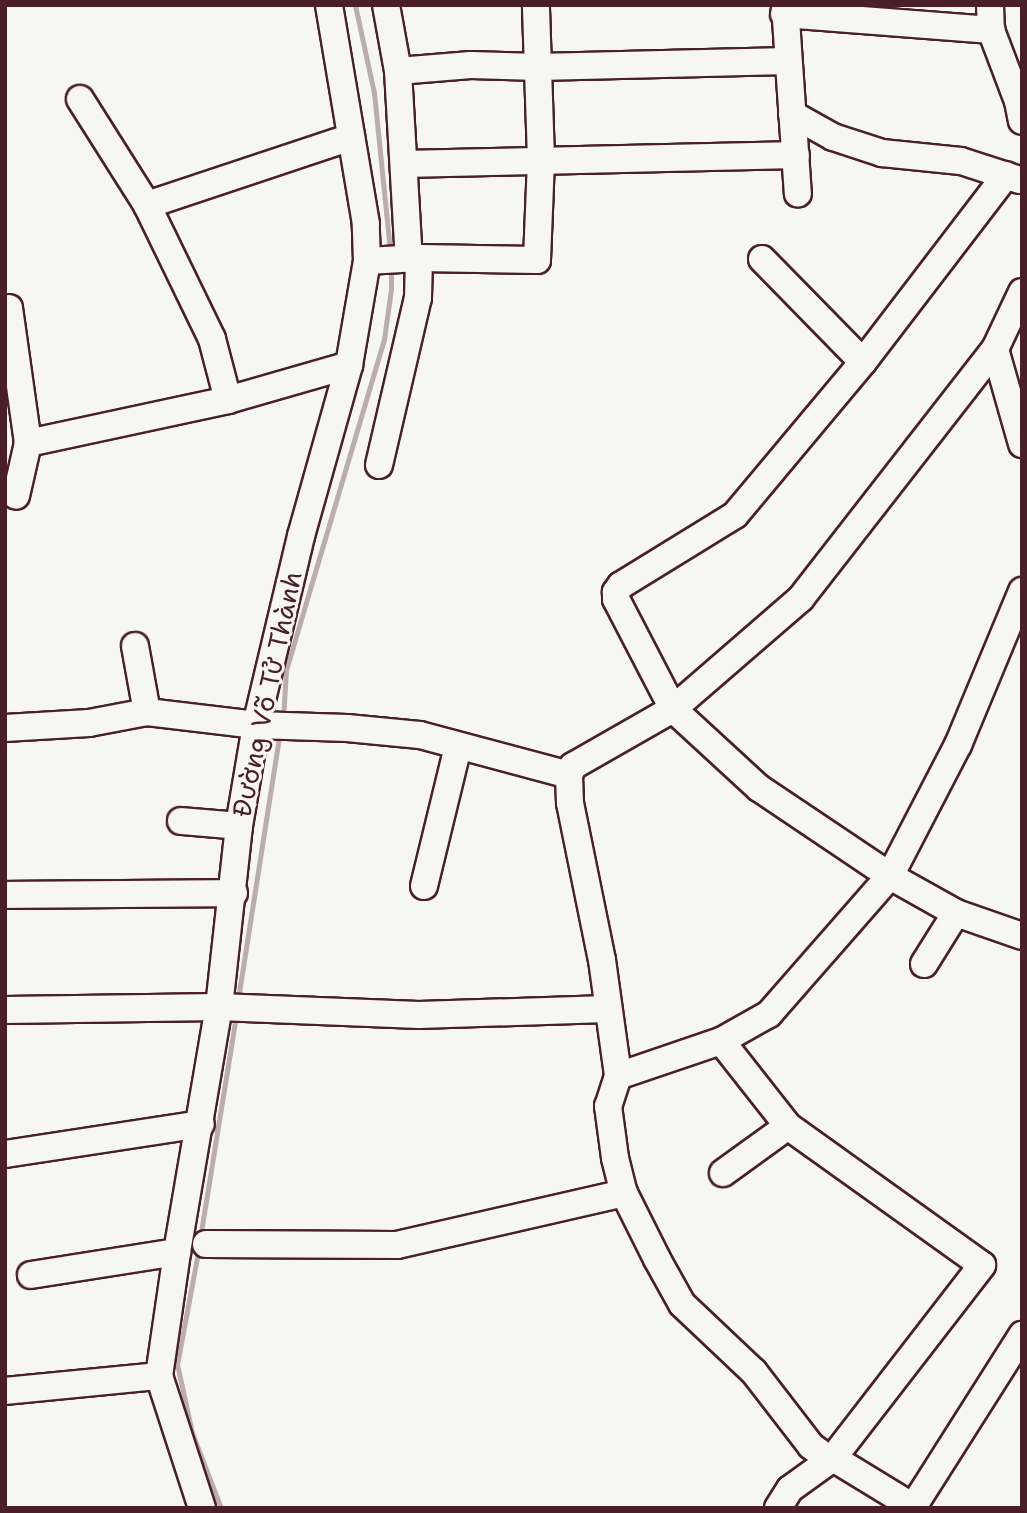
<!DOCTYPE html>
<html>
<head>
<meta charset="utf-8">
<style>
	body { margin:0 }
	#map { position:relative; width:1027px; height:1513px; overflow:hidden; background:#f6f6f2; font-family:"Shantell Sans",sans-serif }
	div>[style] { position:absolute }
	.stream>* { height:5px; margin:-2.5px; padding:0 2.5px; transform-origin:2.5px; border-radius:2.5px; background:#bbadae }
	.roads { filter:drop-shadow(2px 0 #4a1f2b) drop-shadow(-2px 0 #4a1f2b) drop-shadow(0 2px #4a1f2b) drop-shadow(0 -2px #4a1f2b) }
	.minor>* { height:26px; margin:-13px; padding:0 13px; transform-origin:13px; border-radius:13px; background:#f6f6f2 }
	span { translate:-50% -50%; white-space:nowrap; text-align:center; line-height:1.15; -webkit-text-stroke:6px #f6f6f2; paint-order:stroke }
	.street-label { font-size:26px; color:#4a1f2b }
	.frame { position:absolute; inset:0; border:7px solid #4a1f2b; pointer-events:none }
</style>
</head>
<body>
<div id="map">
	<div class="stream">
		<i style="left:355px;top:5px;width:90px;rotate:77.8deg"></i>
		<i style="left:374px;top:93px;width:159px;rotate:84.2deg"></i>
		<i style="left:283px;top:719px;width:49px;rotate:-86.5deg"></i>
		<i style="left:286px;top:670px;width:345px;rotate:-73.5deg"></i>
		<i style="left:384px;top:339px;width:50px;rotate:-82deg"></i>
		<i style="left:391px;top:289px;width:21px;rotate:-90deg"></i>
		<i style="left:238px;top:999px;width:270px;rotate:-81.1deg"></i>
		<i style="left:200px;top:1238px;width:225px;rotate:-80.8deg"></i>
		<i style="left:199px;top:1247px;width:119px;rotate:100.6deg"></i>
		<i style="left:177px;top:1364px;width:71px;rotate:77.7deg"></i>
		<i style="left:192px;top:1433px;width:80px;rotate:68.9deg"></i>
	</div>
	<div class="roads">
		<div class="minor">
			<i style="left:386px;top:5px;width:67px;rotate:79.7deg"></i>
			<i style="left:398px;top:71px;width:188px;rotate:86.7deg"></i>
			<i style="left:785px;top:5px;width:189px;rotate:86.1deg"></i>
			<i style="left:990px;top:5px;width:25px;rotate:88deg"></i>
			<i style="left:991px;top:30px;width:76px;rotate:69.2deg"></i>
			<i style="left:1018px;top:101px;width:20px;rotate:79deg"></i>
			<i style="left:784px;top:14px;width:208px;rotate:4.4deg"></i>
			<i style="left:398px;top:71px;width:73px;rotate:-4.7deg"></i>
			<i style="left:471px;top:65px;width:67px;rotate:1.7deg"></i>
			<i style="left:538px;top:67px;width:250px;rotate:-1.4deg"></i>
			<i style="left:80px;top:99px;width:125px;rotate:57.7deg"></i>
			<i style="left:147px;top:205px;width:149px;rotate:64.1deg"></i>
			<i style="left:212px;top:339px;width:63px;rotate:75.3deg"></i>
			<i style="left:792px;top:114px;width:47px;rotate:29.3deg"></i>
			<i style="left:833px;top:137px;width:52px;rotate:18.1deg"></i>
			<i style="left:882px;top:153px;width:79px;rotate:5.8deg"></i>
			<i style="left:961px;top:161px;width:62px;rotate:17.9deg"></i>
			<i style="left:406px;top:164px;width:390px;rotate:-1.3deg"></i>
			<i style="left:1006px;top:175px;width:235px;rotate:127.4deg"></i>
			<i style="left:863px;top:362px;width:199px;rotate:129.9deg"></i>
			<i style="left:735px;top:515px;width:134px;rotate:148.4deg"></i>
			<i style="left:621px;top:585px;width:9px;rotate:126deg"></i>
			<i style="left:616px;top:592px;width:7px;rotate:90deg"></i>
			<i style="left:616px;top:599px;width:124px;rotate:62.6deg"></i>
			<i style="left:673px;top:709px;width:117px;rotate:42.6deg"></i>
			<i style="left:759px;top:788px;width:158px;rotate:33.9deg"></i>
			<i style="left:890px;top:876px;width:76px;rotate:29.3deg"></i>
			<i style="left:956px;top:913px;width:70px;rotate:19.2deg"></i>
			<i style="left:147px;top:205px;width:215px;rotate:-18.4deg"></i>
			<i style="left:762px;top:259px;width:144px;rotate:45.6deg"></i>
			<i style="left:367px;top:261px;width:52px;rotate:-3.3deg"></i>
			<i style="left:419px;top:258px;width:118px;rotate:1deg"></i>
			<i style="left:537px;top:260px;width:101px;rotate:-87.7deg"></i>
			<i style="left:541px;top:159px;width:154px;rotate:-91.9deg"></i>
			<i style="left:1022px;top:292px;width:63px;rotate:115.3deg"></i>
			<i style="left:995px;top:349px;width:99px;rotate:74.1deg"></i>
			<i style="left:9px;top:308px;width:136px;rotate:82deg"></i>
			<i style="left:28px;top:443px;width:54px;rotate:102.8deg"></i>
			<i style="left:28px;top:443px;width:205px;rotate:-12.1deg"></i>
			<i style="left:228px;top:400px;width:126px;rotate:-16.1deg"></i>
			<i style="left:379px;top:465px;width:171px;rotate:-76.9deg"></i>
			<i style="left:418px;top:298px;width:40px;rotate:-88.6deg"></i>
			<i style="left:135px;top:646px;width:67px;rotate:79.7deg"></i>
			<i style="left:5px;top:728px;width:84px;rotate:-3.4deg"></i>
			<i style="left:89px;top:723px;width:59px;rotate:-10.7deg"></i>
			<i style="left:147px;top:712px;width:110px;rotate:6.8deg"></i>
			<i style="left:256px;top:725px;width:91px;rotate:1.9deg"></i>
			<i style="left:347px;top:728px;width:73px;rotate:5.5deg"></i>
			<i style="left:420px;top:735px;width:154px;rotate:15deg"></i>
			<i style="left:569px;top:775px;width:28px;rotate:88deg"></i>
			<i style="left:570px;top:803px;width:160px;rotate:78.5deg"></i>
			<i style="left:602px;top:960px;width:117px;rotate:82.1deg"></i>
			<i style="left:618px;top:1076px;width:109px;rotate:-18.8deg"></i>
			<i style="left:569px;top:775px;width:10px;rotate:-66deg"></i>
			<i style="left:573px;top:766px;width:115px;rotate:-29.7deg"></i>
			<i style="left:673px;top:709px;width:169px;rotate:-40.9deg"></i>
			<i style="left:801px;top:598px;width:316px;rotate:-52.1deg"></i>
			<i style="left:181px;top:821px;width:58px;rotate:4.9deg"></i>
			<i style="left:424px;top:886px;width:144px;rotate:-76.3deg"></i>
			<i style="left:5px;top:895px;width:229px;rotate:-0.5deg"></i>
			<i style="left:924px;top:964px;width:60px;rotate:-57.9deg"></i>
			<i style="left:5px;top:1010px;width:214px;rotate:-0.8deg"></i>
			<i style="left:219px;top:1007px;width:200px;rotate:2.3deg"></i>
			<i style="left:419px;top:1015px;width:188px;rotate:-1.8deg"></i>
			<i style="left:618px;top:1076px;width:32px;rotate:108deg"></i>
			<i style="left:608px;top:1106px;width:52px;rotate:82.3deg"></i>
			<i style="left:615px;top:1158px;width:36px;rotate:76deg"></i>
			<i style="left:624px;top:1193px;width:74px;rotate:63.4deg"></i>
			<i style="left:657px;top:1259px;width:51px;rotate:60.9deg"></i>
			<i style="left:682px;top:1304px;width:99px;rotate:43.4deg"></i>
			<i style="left:754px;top:1372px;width:93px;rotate:52.4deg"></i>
			<i style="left:811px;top:1446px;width:22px;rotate:36deg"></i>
			<i style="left:5px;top:1154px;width:198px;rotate:-8.7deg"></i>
			<i style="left:723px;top:1173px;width:80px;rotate:-35.9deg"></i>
			<i style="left:206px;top:1244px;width:191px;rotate:0.3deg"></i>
			<i style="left:397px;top:1245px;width:233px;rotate:-12.9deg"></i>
			<i style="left:31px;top:1275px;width:148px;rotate:-9deg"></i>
			<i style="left:5px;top:1391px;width:155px;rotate:-5.6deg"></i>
			<i style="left:833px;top:1458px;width:96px;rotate:31.4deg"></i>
			<i style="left:913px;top:1507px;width:204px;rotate:-57.6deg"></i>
			<i style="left:202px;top:1508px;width:139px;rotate:-108deg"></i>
			<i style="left:159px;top:1376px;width:125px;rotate:-81.7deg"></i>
			<i style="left:177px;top:1252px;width:249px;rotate:-80.3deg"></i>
			<i style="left:219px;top:1007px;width:182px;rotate:-83.7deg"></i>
			<i style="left:239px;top:826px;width:102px;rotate:-80.4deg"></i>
			<i style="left:256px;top:725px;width:194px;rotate:-76.6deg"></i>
			<i style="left:301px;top:536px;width:178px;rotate:-74.3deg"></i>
			<i style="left:349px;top:365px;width:106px;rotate:-80.2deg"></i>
			<i style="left:367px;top:261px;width:37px;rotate:-92deg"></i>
			<i style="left:366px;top:224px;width:222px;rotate:-99.6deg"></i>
			<i style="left:778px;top:1508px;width:22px;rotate:-58deg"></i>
			<i style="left:790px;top:1489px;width:53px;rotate:-35.8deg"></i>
			<i style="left:833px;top:1458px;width:244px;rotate:-52.3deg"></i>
			<i style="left:982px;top:1265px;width:239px;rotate:-144.4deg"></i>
			<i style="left:788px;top:1126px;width:108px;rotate:-128.2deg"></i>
			<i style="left:721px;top:1041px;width:55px;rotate:-29.4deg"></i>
			<i style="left:769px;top:1014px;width:184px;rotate:-48.8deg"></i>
			<i style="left:890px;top:876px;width:148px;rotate:-62.6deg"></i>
			<i style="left:958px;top:745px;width:167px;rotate:-67.4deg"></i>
		</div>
	</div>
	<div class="street-label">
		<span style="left:267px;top:694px;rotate:-78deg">Đường Võ Tử Thành</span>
	</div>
	<div class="frame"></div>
</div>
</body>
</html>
